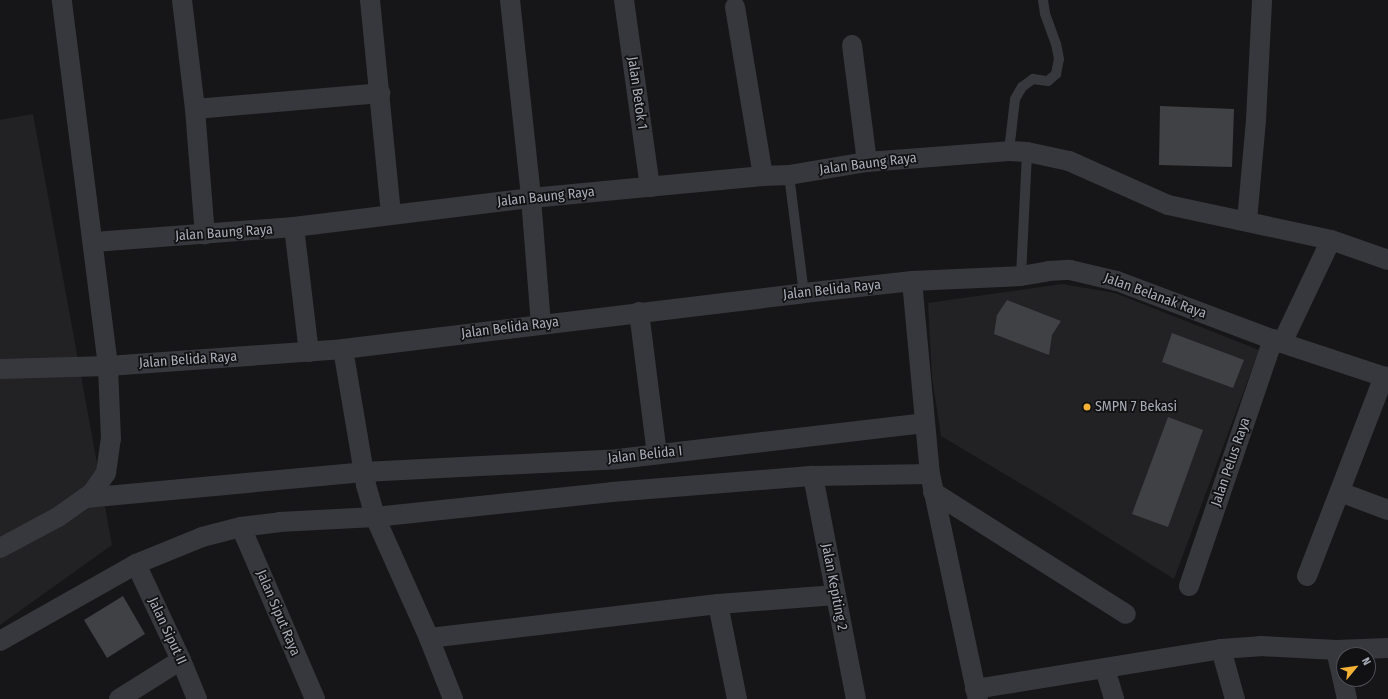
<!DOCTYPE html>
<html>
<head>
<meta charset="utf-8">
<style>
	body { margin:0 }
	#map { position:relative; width:1388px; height:699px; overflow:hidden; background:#161618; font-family:"Fira Sans Condensed",sans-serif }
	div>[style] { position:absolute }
	.built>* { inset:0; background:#222225 }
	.building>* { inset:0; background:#404145 }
	.lane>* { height:10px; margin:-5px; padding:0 5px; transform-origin:5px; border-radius:5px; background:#37383d }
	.street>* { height:20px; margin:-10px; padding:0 10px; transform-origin:10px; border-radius:10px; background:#37383d }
	.dots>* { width:11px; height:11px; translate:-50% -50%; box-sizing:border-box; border:2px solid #111113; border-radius:50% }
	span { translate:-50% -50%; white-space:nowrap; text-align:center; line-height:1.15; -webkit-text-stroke:3.5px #111113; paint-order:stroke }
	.street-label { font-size:14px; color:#a8adb8 }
	.poi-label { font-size:14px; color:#a8adb8 }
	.left { translate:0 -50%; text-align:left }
	.north { position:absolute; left:1336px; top:647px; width:40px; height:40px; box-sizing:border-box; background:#111113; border:1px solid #4d4f55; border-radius:50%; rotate:61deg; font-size:11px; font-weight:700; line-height:16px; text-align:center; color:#a8adb8 }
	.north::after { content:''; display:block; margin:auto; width:14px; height:18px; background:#f2b134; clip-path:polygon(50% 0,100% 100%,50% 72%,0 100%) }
</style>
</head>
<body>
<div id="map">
	<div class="built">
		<i style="clip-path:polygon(33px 114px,112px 545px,0 625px,0 120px)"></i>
		<i style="clip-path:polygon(1062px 284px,1115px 293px,1259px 350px,1174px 579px,1053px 503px,941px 436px,932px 377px,928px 303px)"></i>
	</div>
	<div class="building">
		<i style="clip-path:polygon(1160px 106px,1234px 109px,1232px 167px,1159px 165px)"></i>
		<i style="clip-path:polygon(1007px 300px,1061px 321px,1052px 335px,1049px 355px,994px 334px,997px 315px)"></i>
		<i style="clip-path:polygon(1172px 333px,1244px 360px,1233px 388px,1162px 362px)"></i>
		<i style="clip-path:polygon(1168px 417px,1203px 430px,1168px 527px,1132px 514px)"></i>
		<i style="clip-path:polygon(123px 596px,145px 634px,107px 658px,84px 620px)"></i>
	</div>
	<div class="lane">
		<i style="left:1009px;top:151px;width:52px;rotate:-83.4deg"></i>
		<i style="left:1015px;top:99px;width:14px;rotate:-60deg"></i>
		<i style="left:1022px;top:87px;width:14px;rotate:-36deg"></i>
		<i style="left:1033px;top:79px;width:15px;rotate:8deg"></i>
		<i style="left:1048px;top:81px;width:11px;rotate:-41deg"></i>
		<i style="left:1056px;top:74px;width:15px;rotate:-79deg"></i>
		<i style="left:1059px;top:59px;width:15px;rotate:-101deg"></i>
		<i style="left:1056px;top:44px;width:33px;rotate:-110deg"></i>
		<i style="left:1045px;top:13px;width:13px;rotate:-99deg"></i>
		<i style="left:789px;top:175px;width:119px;rotate:82.8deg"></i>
		<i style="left:1021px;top:276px;width:124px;rotate:-87.2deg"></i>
	</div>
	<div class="street">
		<i style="left:182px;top:0;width:110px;rotate:83.2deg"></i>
		<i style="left:195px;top:109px;width:126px;rotate:85.5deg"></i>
		<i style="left:370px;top:0;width:215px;rotate:84.4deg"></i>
		<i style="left:510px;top:0;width:199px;rotate:83.9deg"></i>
		<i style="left:531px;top:198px;width:127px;rotate:85.5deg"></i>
		<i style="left:624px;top:0;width:189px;rotate:82.1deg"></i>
		<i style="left:735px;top:7px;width:171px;rotate:80.6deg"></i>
		<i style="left:852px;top:45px;width:118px;rotate:82.7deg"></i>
		<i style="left:195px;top:109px;width:186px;rotate:-4.9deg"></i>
		<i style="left:1247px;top:221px;width:101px;rotate:-84.9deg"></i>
		<i style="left:1256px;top:120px;width:120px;rotate:-87.1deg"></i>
		<i style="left:294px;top:227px;width:126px;rotate:83.2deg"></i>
		<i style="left:94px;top:242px;width:201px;rotate:-4.3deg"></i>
		<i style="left:294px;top:227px;width:239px;rotate:-7deg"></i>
		<i style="left:531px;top:198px;width:233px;rotate:-5.4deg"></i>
		<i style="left:763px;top:176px;width:26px;rotate:-2deg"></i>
		<i style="left:789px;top:175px;width:79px;rotate:-9.5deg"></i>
		<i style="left:867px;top:162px;width:142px;rotate:-4.4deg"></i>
		<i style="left:1009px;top:151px;width:18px;rotate:3deg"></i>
		<i style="left:1027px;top:152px;width:43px;rotate:12.1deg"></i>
		<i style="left:1069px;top:161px;width:108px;rotate:24deg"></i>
		<i style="left:1168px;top:205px;width:167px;rotate:12.1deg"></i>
		<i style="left:1331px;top:240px;width:60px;rotate:19.3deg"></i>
		<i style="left:912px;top:281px;width:194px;rotate:84.7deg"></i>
		<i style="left:930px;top:474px;width:230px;rotate:78deg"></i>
		<i style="left:639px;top:312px;width:143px;rotate:82.8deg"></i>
		<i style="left:1282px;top:343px;width:114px;rotate:-64.6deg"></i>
		<i style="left:343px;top:349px;width:138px;rotate:80.4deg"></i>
		<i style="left:366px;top:485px;width:33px;rotate:74deg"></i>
		<i style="left:375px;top:517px;width:133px;rotate:65.9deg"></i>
		<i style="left:429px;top:638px;width:66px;rotate:68.5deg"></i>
		<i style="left:0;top:369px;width:108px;rotate:-1.6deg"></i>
		<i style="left:108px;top:366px;width:236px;rotate:-4.1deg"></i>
		<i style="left:343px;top:349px;width:464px;rotate:-6.9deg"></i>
		<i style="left:804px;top:293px;width:109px;rotate:-6.3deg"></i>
		<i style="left:912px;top:281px;width:109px;rotate:-2.6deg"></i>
		<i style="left:1021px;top:276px;width:27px;rotate:-10deg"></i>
		<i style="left:1048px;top:271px;width:22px;rotate:-3deg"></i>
		<i style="left:1070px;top:270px;width:48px;rotate:13.2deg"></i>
		<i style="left:1117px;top:281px;width:176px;rotate:20.6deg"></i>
		<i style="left:1282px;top:343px;width:112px;rotate:18.3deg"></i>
		<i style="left:813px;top:476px;width:227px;rotate:79.1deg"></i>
		<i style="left:933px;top:492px;width:228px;rotate:32.3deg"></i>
		<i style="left:1340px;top:492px;width:51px;rotate:20.6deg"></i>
		<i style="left:85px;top:498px;width:280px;rotate:-5.3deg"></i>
		<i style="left:364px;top:472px;width:254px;rotate:-2.9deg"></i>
		<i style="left:618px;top:459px;width:308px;rotate:-6.7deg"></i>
		<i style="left:241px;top:527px;width:187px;rotate:66.7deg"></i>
		<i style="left:0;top:548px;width:66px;rotate:-28.1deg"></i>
		<i style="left:58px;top:517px;width:42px;rotate:-35.2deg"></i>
		<i style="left:92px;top:493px;width:24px;rotate:-55deg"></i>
		<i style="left:106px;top:473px;width:34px;rotate:-82deg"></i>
		<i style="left:111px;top:439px;width:73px;rotate:-92.4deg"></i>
		<i style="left:108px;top:366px;width:369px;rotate:-97.2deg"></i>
		<i style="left:136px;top:564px;width:106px;rotate:64.9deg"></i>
		<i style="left:181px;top:660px;width:42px;rotate:67.7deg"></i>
		<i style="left:1307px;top:576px;width:214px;rotate:-68.9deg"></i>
		<i style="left:1189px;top:586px;width:261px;rotate:-71.2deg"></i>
		<i style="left:718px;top:604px;width:97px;rotate:78.7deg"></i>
		<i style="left:429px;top:638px;width:291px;rotate:-6.7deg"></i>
		<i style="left:718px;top:604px;width:118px;rotate:-4.4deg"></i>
		<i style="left:0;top:641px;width:156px;rotate:-29.5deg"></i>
		<i style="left:136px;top:564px;width:71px;rotate:-22.2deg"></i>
		<i style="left:202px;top:537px;width:40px;rotate:-14.4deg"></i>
		<i style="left:241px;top:527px;width:38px;rotate:-7deg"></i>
		<i style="left:279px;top:522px;width:96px;rotate:-3deg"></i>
		<i style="left:375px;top:517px;width:238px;rotate:-6deg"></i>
		<i style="left:612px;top:492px;width:202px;rotate:-4.6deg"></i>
		<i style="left:813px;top:476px;width:117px;rotate:-1deg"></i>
		<i style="left:1221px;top:649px;width:52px;rotate:74.4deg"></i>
		<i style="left:1336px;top:650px;width:50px;rotate:77.3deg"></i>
		<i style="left:1105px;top:669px;width:31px;rotate:73deg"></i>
		<i style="left:975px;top:689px;width:249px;rotate:-9.2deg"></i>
		<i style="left:1221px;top:649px;width:39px;rotate:-4deg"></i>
		<i style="left:1260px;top:646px;width:76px;rotate:3deg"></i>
		<i style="left:1336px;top:650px;width:52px;rotate:-2.2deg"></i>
		<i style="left:119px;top:699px;width:73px;rotate:-32.2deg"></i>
	</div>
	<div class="dots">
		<i style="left:1087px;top:407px;background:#f2b134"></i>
	</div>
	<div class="street-label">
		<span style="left:637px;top:93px;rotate:82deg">Jalan Betok 1</span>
		<span style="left:868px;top:164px;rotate:-7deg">Jalan Baung Raya</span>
		<span style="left:546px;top:197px;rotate:-6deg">Jalan Baung Raya</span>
		<span style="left:224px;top:233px;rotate:-4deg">Jalan Baung Raya</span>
		<span style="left:832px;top:290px;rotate:-6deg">Jalan Belida Raya</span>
		<span style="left:1155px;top:296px;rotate:20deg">Jalan Belanak Raya</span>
		<span style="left:510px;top:328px;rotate:-7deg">Jalan Belida Raya</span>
		<span style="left:188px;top:360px;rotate:-4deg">Jalan Belida Raya</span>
		<span style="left:645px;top:455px;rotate:-6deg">Jalan Belida I</span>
		<span style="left:1231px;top:462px;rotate:-71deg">Jalan Pelus Raya</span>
		<span style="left:834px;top:587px;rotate:79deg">Jalan Kepiting 2</span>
		<span style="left:278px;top:613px;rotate:67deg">Jalan Siput Raya</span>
		<span style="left:167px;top:631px;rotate:65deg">Jalan Siput II</span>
	</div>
	<div class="poi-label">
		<span class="left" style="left:1095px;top:407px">SMPN 7 Bekasi</span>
	</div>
	<div class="north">N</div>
</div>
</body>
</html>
